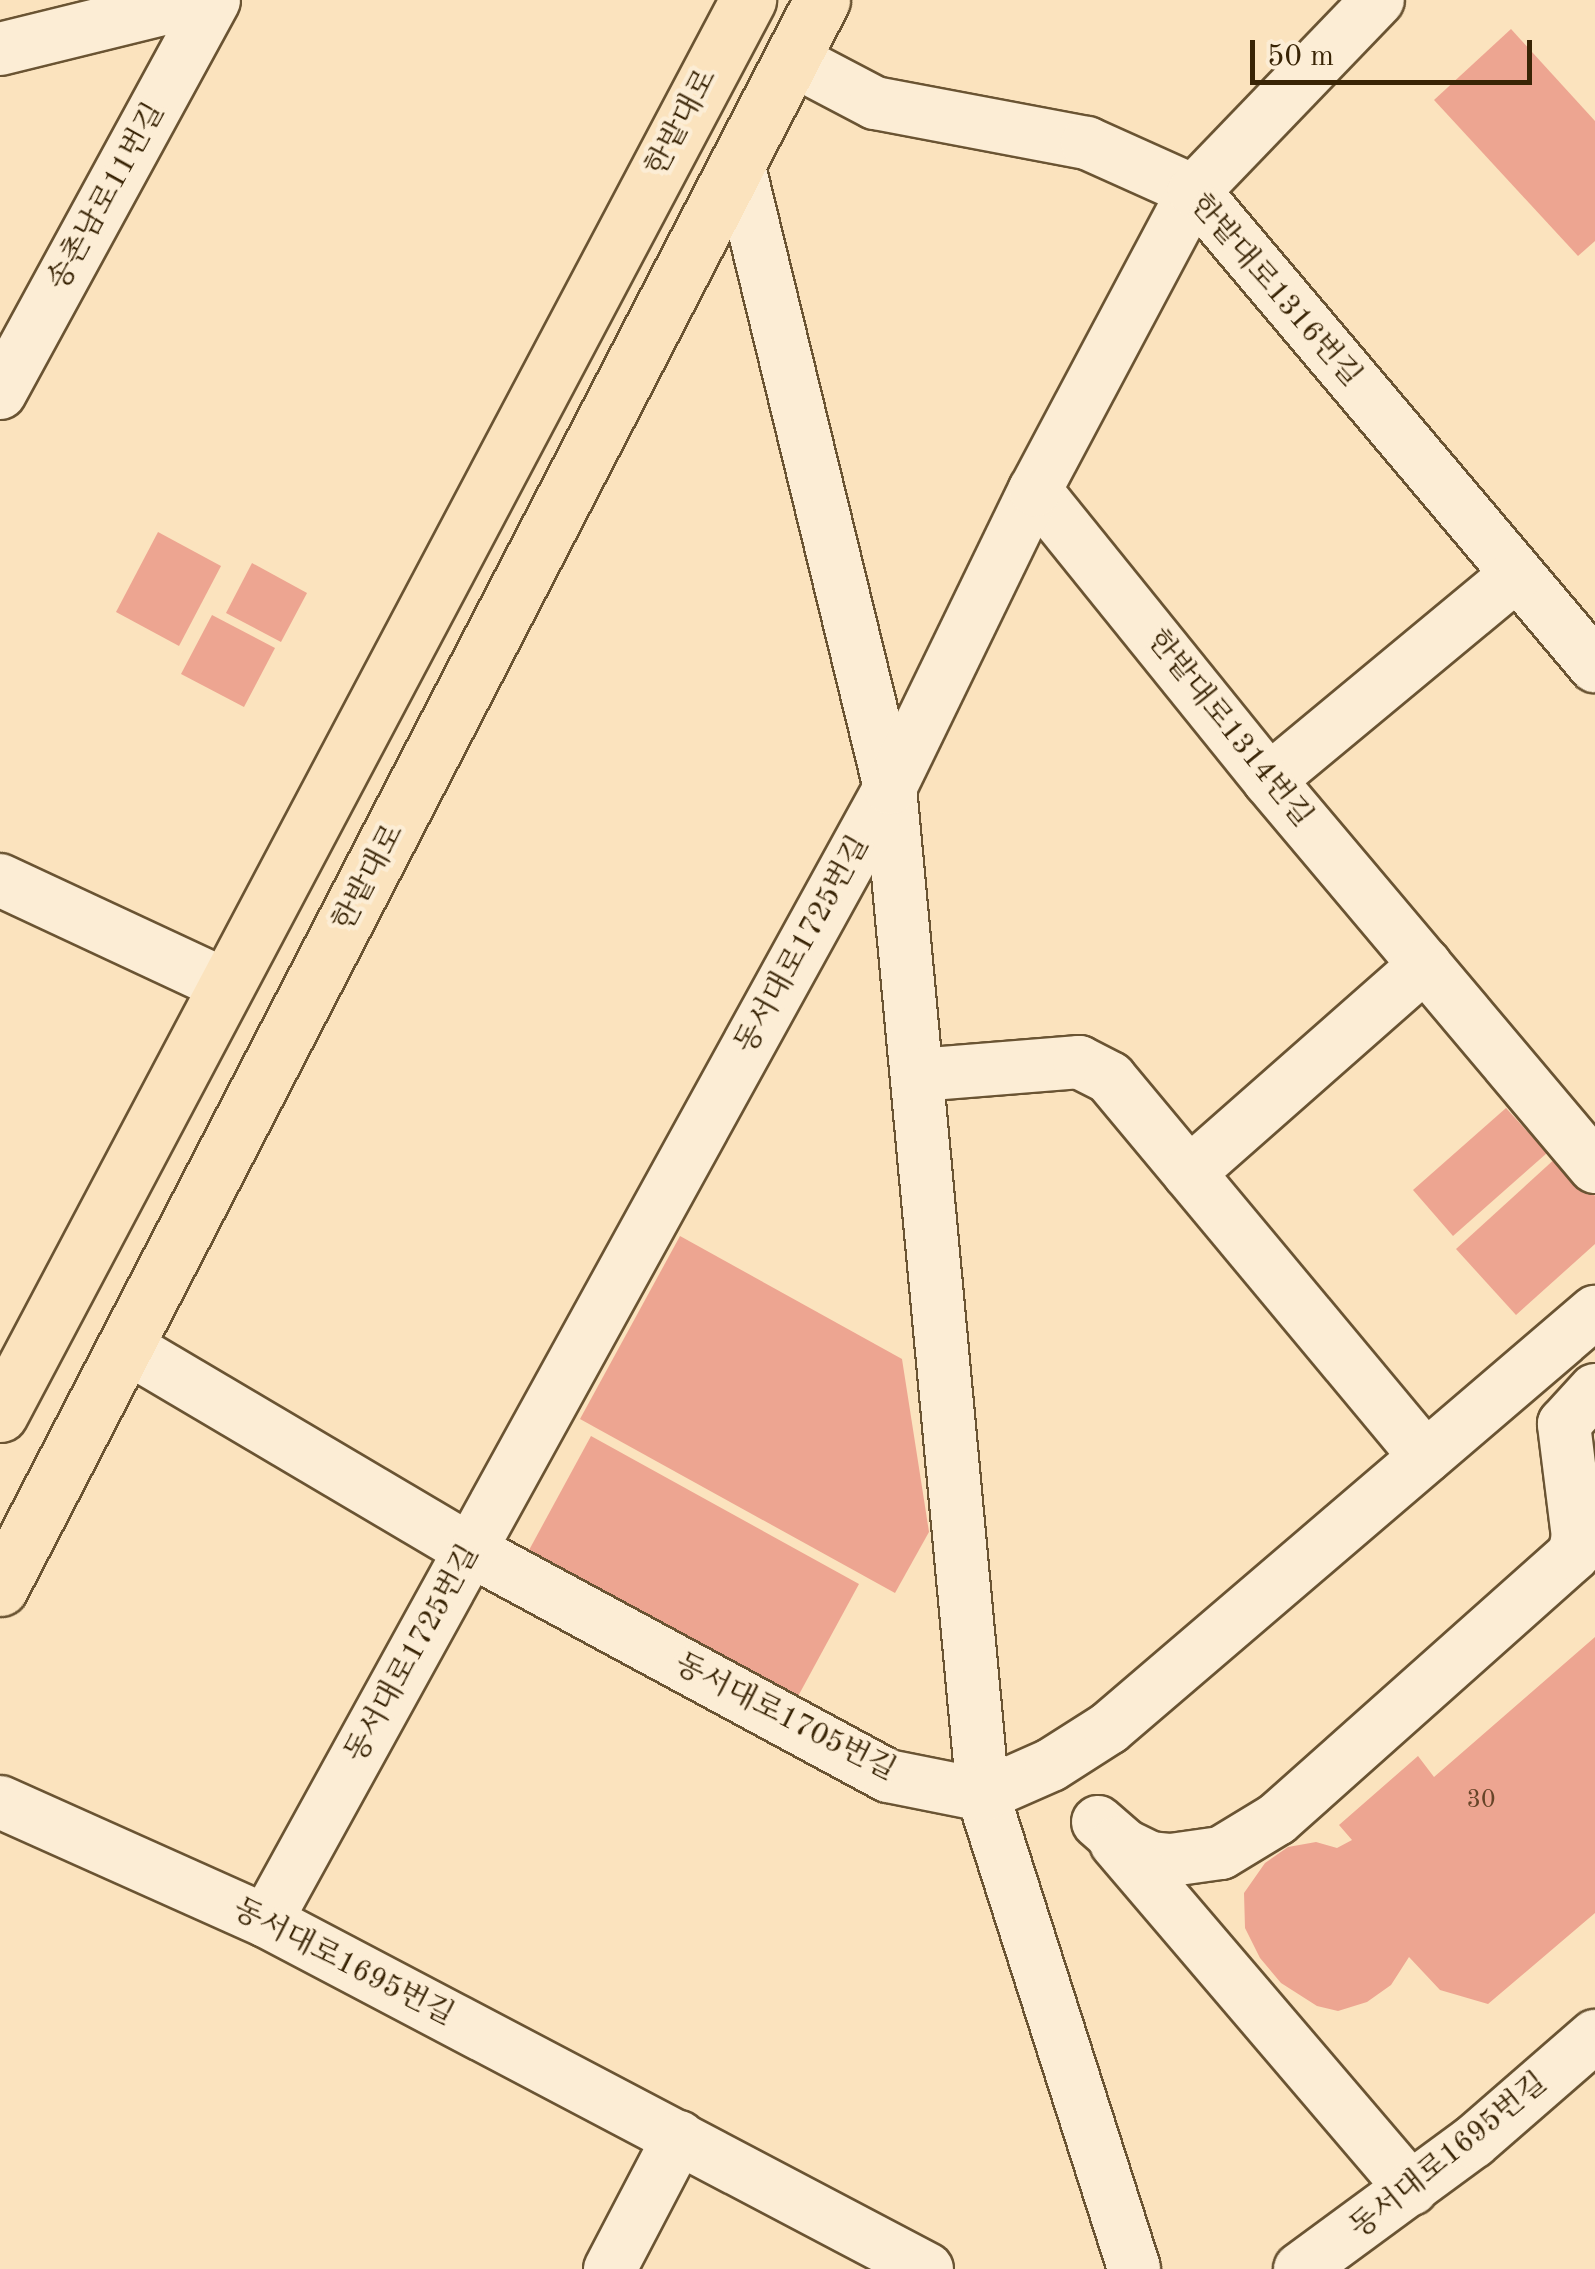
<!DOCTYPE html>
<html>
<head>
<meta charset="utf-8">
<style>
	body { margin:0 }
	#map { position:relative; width:1595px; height:2269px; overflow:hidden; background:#fbe3be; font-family:"Old Standard TT","Noto Serif KR",serif }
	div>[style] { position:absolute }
	.building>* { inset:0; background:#eda591 }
	.roads { filter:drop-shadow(2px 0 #6a5433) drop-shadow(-2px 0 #6a5433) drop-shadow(0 2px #6a5433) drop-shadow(0 -2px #6a5433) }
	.minor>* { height:52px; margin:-26px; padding:0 26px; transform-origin:26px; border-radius:26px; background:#fcedd5 }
	.major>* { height:55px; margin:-27.5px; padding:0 27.5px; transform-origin:27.5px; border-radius:27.5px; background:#fbe3be }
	span { translate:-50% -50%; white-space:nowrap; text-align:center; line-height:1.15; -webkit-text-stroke:9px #fcedd5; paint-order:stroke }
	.number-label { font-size:25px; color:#664428 }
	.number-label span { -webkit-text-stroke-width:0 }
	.street-label { font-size:30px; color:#392405 }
	.scale { position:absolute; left:1250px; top:40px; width:282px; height:45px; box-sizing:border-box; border:5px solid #392405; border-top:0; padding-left:12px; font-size:30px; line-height:35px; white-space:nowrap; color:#392405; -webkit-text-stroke:8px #fcedd5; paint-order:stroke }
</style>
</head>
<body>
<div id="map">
	<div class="building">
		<i style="clip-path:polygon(1511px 29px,1595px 121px,1595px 241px,1578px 256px,1434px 100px)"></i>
		<i style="clip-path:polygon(158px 532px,221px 566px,179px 646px,116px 612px)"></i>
		<i style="clip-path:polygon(252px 563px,307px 593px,281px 642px,226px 613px)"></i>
		<i style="clip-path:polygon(212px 615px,275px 648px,244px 707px,181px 674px)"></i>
		<i style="clip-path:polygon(1506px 1108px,1547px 1153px,1453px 1236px,1413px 1190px)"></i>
		<i style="clip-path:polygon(1558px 1156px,1595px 1196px,1595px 1244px,1516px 1315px,1456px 1249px)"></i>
		<i style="clip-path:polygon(680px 1236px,902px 1359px,929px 1532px,895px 1593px,580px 1419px)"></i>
		<i style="clip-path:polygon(591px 1436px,859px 1584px,790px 1711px,522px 1563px)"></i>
		<i style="clip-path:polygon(1595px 1637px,1595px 1913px,1488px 2004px,1440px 1990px,1409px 1957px,1391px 1985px,1367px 2002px,1338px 2011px,1317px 2006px,1281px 1983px,1260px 1958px,1245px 1928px,1244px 1893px,1265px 1863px,1288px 1847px,1316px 1842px,1337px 1848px,1352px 1840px,1339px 1825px,1418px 1756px,1434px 1777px)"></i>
	</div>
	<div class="roads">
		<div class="minor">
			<i style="left:0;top:49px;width:205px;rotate:-13.8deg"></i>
			<i style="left:793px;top:60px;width:93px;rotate:27.7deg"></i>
			<i style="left:875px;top:103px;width:216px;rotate:10.7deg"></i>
			<i style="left:1087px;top:143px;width:117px;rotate:24.2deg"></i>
			<i style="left:1194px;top:191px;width:622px;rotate:49.83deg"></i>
			<i style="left:739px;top:167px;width:639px;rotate:76.33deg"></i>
			<i style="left:890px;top:788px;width:1011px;rotate:84.72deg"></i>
			<i style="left:983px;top:1795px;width:497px;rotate:72.3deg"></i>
			<i style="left:0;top:393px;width:447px;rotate:-61.4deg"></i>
			<i style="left:1035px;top:490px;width:373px;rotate:51.1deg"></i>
			<i style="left:1269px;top:780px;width:506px;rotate:49.89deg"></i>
			<i style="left:1269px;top:780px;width:321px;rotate:-39.7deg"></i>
			<i style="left:0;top:880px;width:251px;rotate:25deg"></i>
			<i style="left:918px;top:1075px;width:162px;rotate:-4.6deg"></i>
			<i style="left:1079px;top:1062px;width:35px;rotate:27deg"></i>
			<i style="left:1110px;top:1078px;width:493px;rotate:50.2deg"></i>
			<i style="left:1189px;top:1173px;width:315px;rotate:-41.4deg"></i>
			<i style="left:125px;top:1346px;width:401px;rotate:30.6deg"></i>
			<i style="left:470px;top:1550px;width:475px;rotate:28.4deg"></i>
			<i style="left:888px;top:1776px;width:97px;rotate:11.3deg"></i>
			<i style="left:983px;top:1795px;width:74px;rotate:-23.8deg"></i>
			<i style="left:1051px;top:1765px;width:69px;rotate:-32.5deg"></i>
			<i style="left:1109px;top:1728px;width:640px;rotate:-40.56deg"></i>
			<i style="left:0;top:1802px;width:291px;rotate:24.1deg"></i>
			<i style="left:266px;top:1921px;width:747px;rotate:27.77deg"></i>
			<i style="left:1098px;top:1822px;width:37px;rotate:41deg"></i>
			<i style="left:1126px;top:1846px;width:28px;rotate:26deg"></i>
			<i style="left:1151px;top:1858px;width:20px;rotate:6deg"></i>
			<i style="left:1171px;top:1860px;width:50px;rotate:-8deg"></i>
			<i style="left:1221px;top:1853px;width:66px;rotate:-31.3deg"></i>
			<i style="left:1277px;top:1819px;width:398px;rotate:-41.7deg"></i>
			<i style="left:1574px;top:1554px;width:17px;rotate:-77deg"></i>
			<i style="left:1578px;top:1537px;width:114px;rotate:-97.1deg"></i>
			<i style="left:1564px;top:1424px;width:46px;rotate:-47.6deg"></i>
			<i style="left:1116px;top:1843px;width:455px;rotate:49.5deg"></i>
			<i style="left:266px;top:1921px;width:1293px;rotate:-61.16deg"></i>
			<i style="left:890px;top:788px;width:331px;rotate:-64.1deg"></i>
			<i style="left:1035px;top:490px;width:339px;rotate:-62deg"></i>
			<i style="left:1194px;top:191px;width:265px;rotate:-46.1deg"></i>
			<i style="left:610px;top:2269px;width:149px;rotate:-62.4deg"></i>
			<i style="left:1300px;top:2269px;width:215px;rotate:-36.3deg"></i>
			<i style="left:1473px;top:2142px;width:162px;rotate:-41deg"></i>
		</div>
		<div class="major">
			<i style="left:0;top:1414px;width:1600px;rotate:-62.12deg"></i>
			<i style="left:0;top:1588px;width:1788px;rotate:-62.63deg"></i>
		</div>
	</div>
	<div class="number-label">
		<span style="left:1481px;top:1801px">30</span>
	</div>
	<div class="street-label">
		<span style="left:682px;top:123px;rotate:-62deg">한밭대로</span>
		<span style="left:107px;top:197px;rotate:-61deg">송촌남로11번길</span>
		<span style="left:1275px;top:291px;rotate:49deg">한밭대로1316번길</span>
		<span style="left:1229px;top:729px;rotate:51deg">한밭대로1314번길</span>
		<span style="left:369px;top:878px;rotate:-62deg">한밭대로</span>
		<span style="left:803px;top:945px;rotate:-61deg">동서대로1725번길</span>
		<span style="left:413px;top:1654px;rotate:-61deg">동서대로1725번길</span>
		<span style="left:785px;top:1718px;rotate:27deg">동서대로1705번길</span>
		<span style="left:343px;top:1963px;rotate:27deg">동서대로1695번길</span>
		<span style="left:1449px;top:2156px;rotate:-39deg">동서대로1695번길</span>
	</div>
	<div class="scale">50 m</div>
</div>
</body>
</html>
